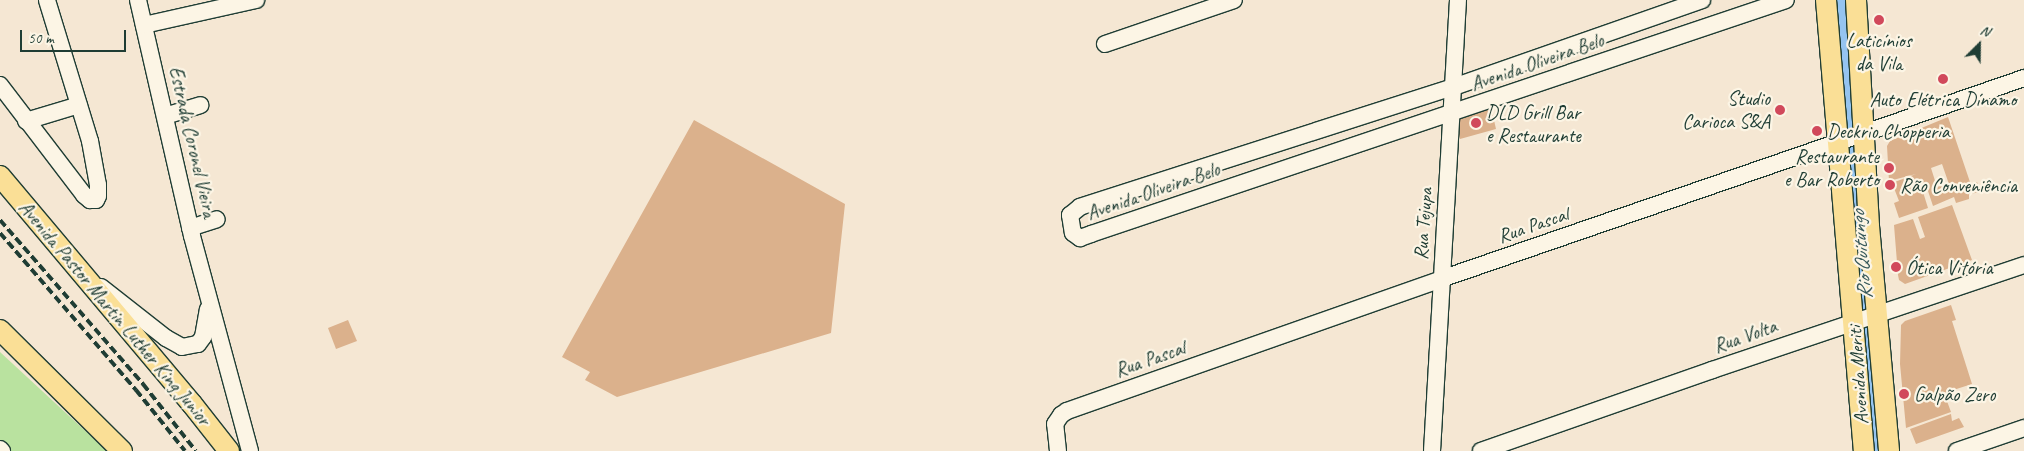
<!DOCTYPE html>
<html>
<head>
<meta charset="utf-8">
<style>
	body { margin:0 }
	#map { position:relative; width:2024px; height:451px; overflow:hidden; background:#f5e7d3; font-family:Caveat,sans-serif }
	div>[style] { position:absolute }
	.green>* { inset:0; background:#b9e29f }
	.river>* { height:25px; margin:-12.5px; padding:0 12.5px; transform-origin:12.5px; border-radius:12.5px; background:#95c4f0 }
	.building>* { inset:0; background:#dbb18c }
	.roads { filter:drop-shadow(1px 0 #1f3d34) drop-shadow(-1px 0 #1f3d34) drop-shadow(0 1px #1f3d34) drop-shadow(0 -1px #1f3d34) }
	.minor>* { height:16px; margin:-8px; padding:0 8px; transform-origin:8px; border-radius:8px; background:#fcf5e5 }
	.major>* { height:20px; margin:-10px; padding:0 10px; transform-origin:10px; border-radius:10px; background:#fadf96 }
	.rail>* { height:4px; margin-top:-2px; transform-origin:0; background:repeating-linear-gradient(90deg,#1f3d34 0 8px,transparent 0 12px) }
	.dots>* { width:14px; height:14px; translate:-50% -50%; box-sizing:border-box; border:2px solid #fcf5e5; border-radius:50% }
	span { translate:-50% -50%; white-space:nowrap; text-align:center; line-height:1.15; -webkit-text-stroke:4.5px #fcf5e5; paint-order:stroke }
	.poi-label { font-size:20px; color:#1f3d34 }
	.right { translate:-100% -50%; text-align:right }
	.left { translate:0 -50%; text-align:left }
	.street-label { font-size:20px; color:#1f3d34 }
	.water-label { font-size:21px; color:#37585a; font-style:italic }
	.north { position:absolute; left:1954px; top:20px; width:50px; height:50px; -webkit-text-stroke:4px #fcf5e5; paint-order:stroke; rotate:23deg; font-size:14px; font-weight:700; line-height:20px; text-align:center; color:#1f3d34 }
	.north::after { content:''; display:block; margin:auto; width:18px; height:22px; background:#1f3d34; clip-path:polygon(50% 0,100% 100%,50% 72%,0 100%) }
	.scale { position:absolute; left:20px; top:30px; width:106px; height:22px; box-sizing:border-box; border:2px solid #1f3d34; border-top:0; padding-left:6px; font-size:15px; line-height:18px; white-space:nowrap; color:#1f3d34; -webkit-text-stroke:4px #fcf5e5; paint-order:stroke }
</style>
</head>
<body>
<div id="map">
	<div class="green">
		<i style="clip-path:polygon(0 352px,107px 451px,0 451px)"></i>
	</div>
	<div class="river">
		<i style="left:1839px;top:0;width:113px;rotate:83.9deg"></i>
		<i style="left:1851px;top:112px;width:180px;rotate:86.2deg"></i>
		<i style="left:1863px;top:292px;width:160px;rotate:84.3deg"></i>
	</div>
	<div class="building">
		<i style="clip-path:polygon(1491px 107px,1496px 129px,1460px 139px,1456px 117px)"></i>
		<i style="clip-path:polygon(evenodd,1948px 117px,1971px 185px,1977px 182px,1981px 192px,1969px 194px,1969px 199px,1956px 203px,1954px 197px,1933px 206px,1928px 191px,1923px 192px,1928px 208px,1899px 218px,1894px 203px,1899px 201px,1892px 183px,1916px 174px,1889px 181px,1887px 146px,1890px 141px,1948px 117px,1942px 164px,1951px 190px,1951px 191px,1948px 184px,1937px 187px,1931px 168px,1942px 164px)"></i>
		<i style="clip-path:polygon(694px 120px,845px 204px,831px 333px,617px 397px,585px 380px,590px 372px,562px 357px)"></i>
		<i style="clip-path:polygon(1952px 205px,1972px 260px,1905px 284px,1899px 280px,1898px 275px,1894px 225px,1913px 219px,1920px 239px,1925px 237px,1918px 217px)"></i>
		<i style="clip-path:polygon(1951px 305px,1956px 320px,1952px 321px,1972px 384px,1944px 393px,1951px 412px,1906px 428px,1900px 364px,1901px 325px,1905px 321px)"></i>
		<i style="clip-path:polygon(348px 320px,357px 341px,336px 349px,328px 328px)"></i>
		<i style="clip-path:polygon(1951px 414px,1952px 421px,1959px 418px,1964px 427px,1916px 444px,1910px 429px)"></i>
	</div>
	<div class="roads">
		<div class="minor">
			<i style="left:138px;top:0;width:242px;rotate:77.1deg"></i>
			<i style="left:192px;top:236px;width:223px;rotate:74.9deg"></i>
			<i style="left:1702px;top:0;width:264px;rotate:160.7deg"></i>
			<i style="left:1453px;top:87px;width:392px;rotate:162.2deg"></i>
			<i style="left:1080px;top:207px;width:13px;rotate:141deg"></i>
			<i style="left:1070px;top:215px;width:18px;rotate:81deg"></i>
			<i style="left:1073px;top:233px;width:9px;rotate:36deg"></i>
			<i style="left:1080px;top:238px;width:12px;rotate:-20deg"></i>
			<i style="left:1091px;top:234px;width:733px;rotate:-18.61deg"></i>
			<i style="left:144px;top:25px;width:115px;rotate:-12.6deg"></i>
			<i style="left:1105px;top:44px;width:136px;rotate:-18.8deg"></i>
			<i style="left:0;top:85px;width:138px;rotate:52.6deg"></i>
			<i style="left:84px;top:195px;width:8px;rotate:40deg"></i>
			<i style="left:90px;top:200px;width:6px"></i>
			<i style="left:96px;top:200px;width:4px;rotate:-63deg"></i>
			<i style="left:98px;top:196px;width:11px;rotate:-90deg"></i>
			<i style="left:98px;top:185px;width:45px;rotate:-100.3deg"></i>
			<i style="left:90px;top:141px;width:147px;rotate:-107deg"></i>
			<i style="left:165px;top:116px;width:37px;rotate:-17deg"></i>
			<i style="left:26px;top:121px;width:55px;rotate:-16.8deg"></i>
			<i style="left:190px;top:228px;width:28px;rotate:-18deg"></i>
			<i style="left:101px;top:287px;width:83px;rotate:38.1deg"></i>
			<i style="left:166px;top:338px;width:18px;rotate:29deg"></i>
			<i style="left:182px;top:347px;width:16px;rotate:-11deg"></i>
			<i style="left:198px;top:344px;width:9px;rotate:-54deg"></i>
			<i style="left:203px;top:337px;width:28px;rotate:-80deg"></i>
			<i style="left:0;top:449px;width:3px;rotate:45deg"></i>
			<i style="left:1058px;top:451px;width:27px;rotate:-96deg"></i>
			<i style="left:1055px;top:424px;width:11px;rotate:-56deg"></i>
			<i style="left:1061px;top:415px;width:7px;rotate:-34deg"></i>
			<i style="left:1067px;top:411px;width:397px;rotate:-19.4deg"></i>
			<i style="left:1441px;top:279px;width:617px;rotate:-19.02deg"></i>
			<i style="left:1432px;top:451px;width:452px;rotate:-86.7deg"></i>
			<i style="left:1481px;top:451px;width:245px;rotate:-19.3deg"></i>
			<i style="left:1712px;top:370px;width:329px;rotate:-18.6deg"></i>
			<i style="left:1957px;top:451px;width:71px;rotate:-18.9deg"></i>
		</div>
		<div class="major">
			<i style="left:1826px;top:0;width:453px;rotate:85.2deg"></i>
			<i style="left:1856px;top:0;width:226px;rotate:86.7deg"></i>
			<i style="left:1869px;top:226px;width:226px;rotate:84.9deg"></i>
			<i style="left:0;top:176px;width:298px;rotate:49.9deg"></i>
			<i style="left:192px;top:404px;width:60px;rotate:51.8deg"></i>
			<i style="left:0;top:330px;width:172px;rotate:44.8deg"></i>
		</div>
	</div>
	<div class="rail">
		<i style="left:0;top:220px;width:218px;rotate:48.9deg"></i>
		<i style="left:143px;top:384px;width:85px;rotate:51.7deg"></i>
		<i style="left:0;top:233px;width:208px;rotate:49.1deg"></i>
		<i style="left:136px;top:390px;width:78px;rotate:51.2deg"></i>
	</div>
	<div class="dots">
		<i style="left:1879px;top:20px;background:#d1495b"></i>
		<i style="left:1943px;top:79px;background:#d1495b"></i>
		<i style="left:1780px;top:110px;background:#d1495b"></i>
		<i style="left:1476px;top:123px;background:#d1495b"></i>
		<i style="left:1817px;top:131px;background:#d1495b"></i>
		<i style="left:1889px;top:168px;background:#d1495b"></i>
		<i style="left:1890px;top:185px;background:#d1495b"></i>
		<i style="left:1896px;top:267px;background:#d1495b"></i>
		<i style="left:1904px;top:394px;background:#d1495b"></i>
	</div>
	<div class="poi-label">
		<span style="left:1879px;top:52px">Laticínios<br>da Vila</span>
		<span class="right" style="left:1770px;top:110px">Studio<br>Carioca S&amp;A</span>
		<span style="left:1943px;top:99px">Auto Elétrica Dínamo</span>
		<span class="left" style="left:1486px;top:124px">DLD Grill Bar<br>e Restaurante</span>
		<span class="left" style="left:1827px;top:131px">Deckrio Chopperia</span>
		<span class="right" style="left:1879px;top:168px">Restaurante<br>e Bar Roberto</span>
		<span class="left" style="left:1900px;top:185px">Rão Conveniência</span>
		<span class="left" style="left:1906px;top:267px">Ótica Vitória</span>
		<span class="left" style="left:1914px;top:394px">Galpão Zero</span>
	</div>
	<div class="street-label">
		<span style="left:1537px;top:62px;rotate:-19deg">Avenida Oliveira Belo</span>
		<span style="left:193px;top:142px;rotate:77deg">Estrada Coronel Vieira</span>
		<span style="left:1153px;top:191px;rotate:-19deg">Avenida Oliveira Belo</span>
		<span style="left:1423px;top:224px;rotate:-86deg">Rua Tejupa</span>
		<span style="left:1533px;top:225px;rotate:-19deg">Rua Pascal</span>
		<span style="left:115px;top:313px;rotate:50deg">Avenida Pastor Martin Luther King Junior</span>
		<span style="left:1745px;top:336px;rotate:-19deg">Rua Volta</span>
		<span style="left:1150px;top:359px;rotate:-19deg">Rua Pascal</span>
		<span style="left:1858px;top:375px;rotate:-94deg">Avenida Meriti</span>
	</div>
	<div class="water-label">
		<span style="left:1861px;top:255px;rotate:-95deg">Rio Quitungo</span>
	</div>
	<div class="north">N</div>
	<div class="scale">50 m</div>
</div>
</body>
</html>
